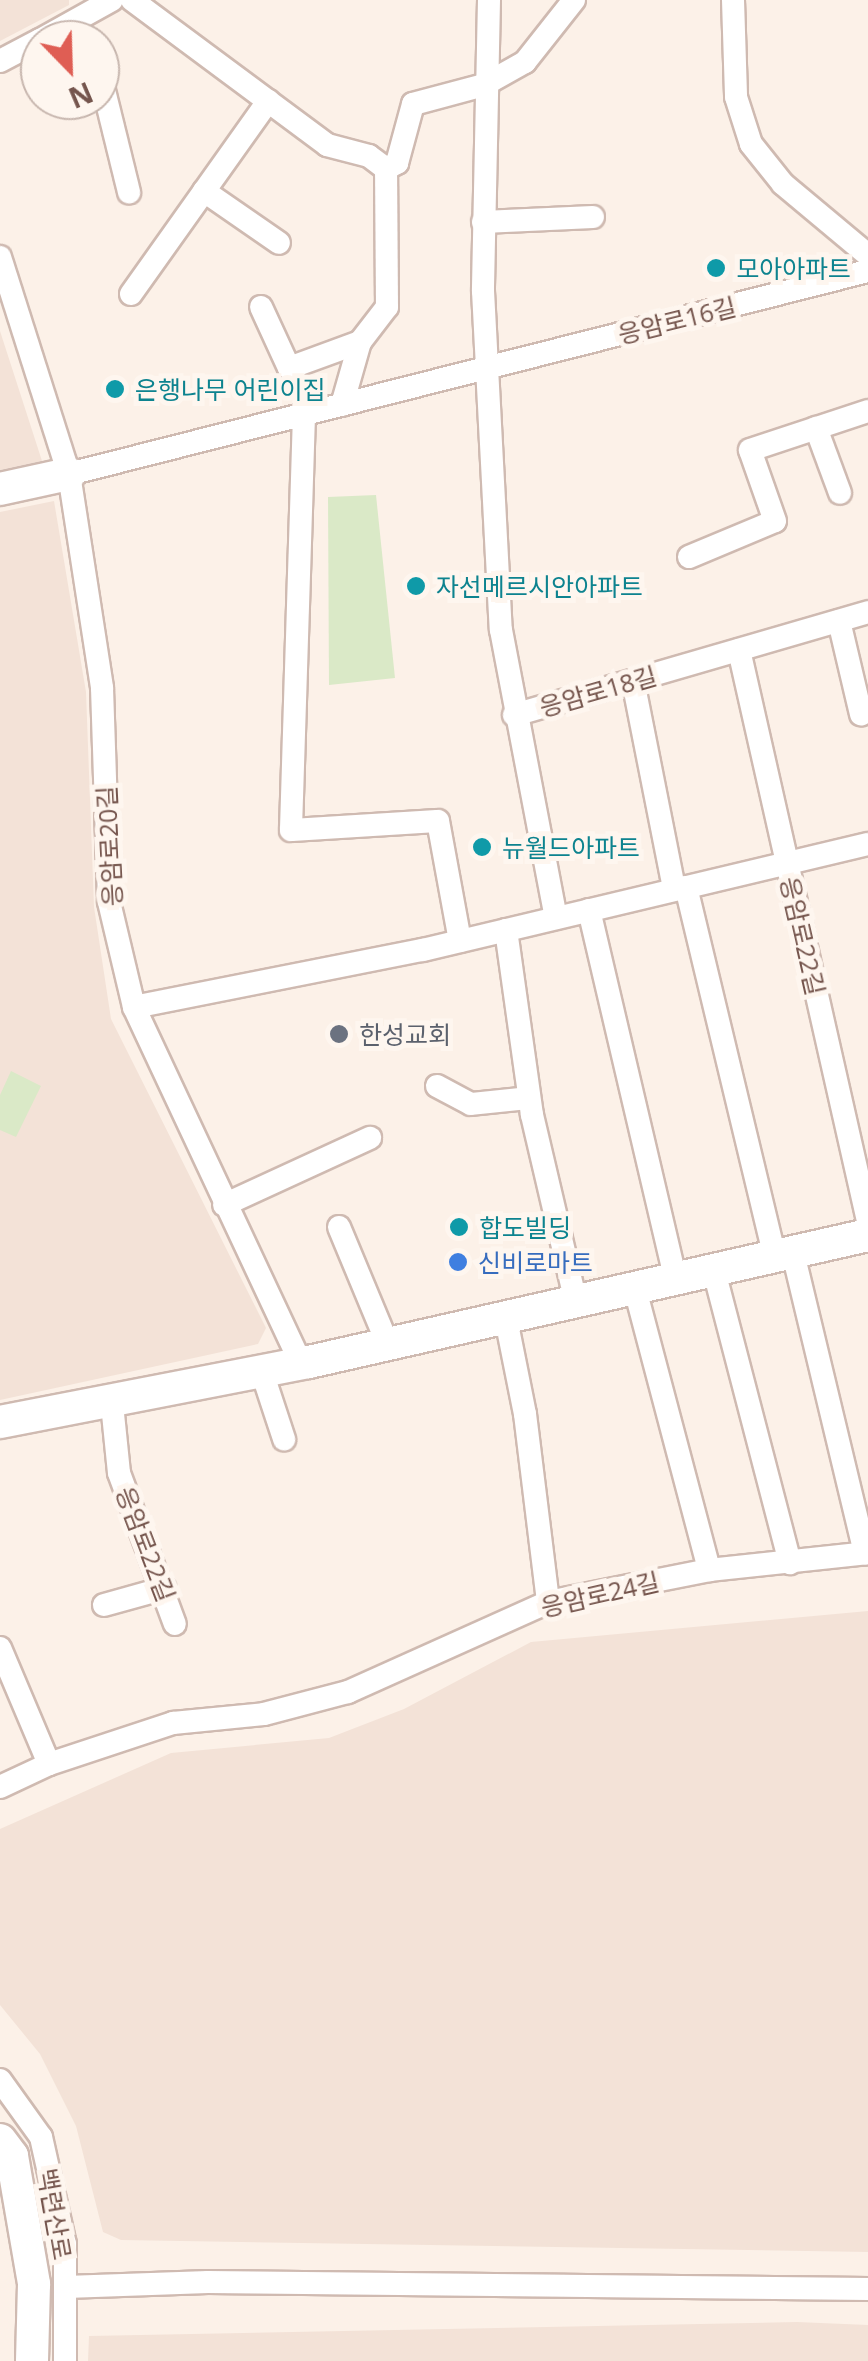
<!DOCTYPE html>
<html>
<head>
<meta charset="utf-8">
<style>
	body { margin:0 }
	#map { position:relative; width:868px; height:2361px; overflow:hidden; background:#fcf1e8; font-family:"Open Sans","Noto Sans KR",sans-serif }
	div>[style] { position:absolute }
	.residential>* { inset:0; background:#f3e2d7 }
	.green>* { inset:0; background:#dae9c7 }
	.roads { filter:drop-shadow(2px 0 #cfbab1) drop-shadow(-2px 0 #cfbab1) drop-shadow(0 2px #cfbab1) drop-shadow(0 -2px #cfbab1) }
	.street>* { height:22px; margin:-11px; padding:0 11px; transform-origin:11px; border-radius:11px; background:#fff }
	.secondary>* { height:32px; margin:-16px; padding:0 16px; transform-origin:16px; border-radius:16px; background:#fff }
	.dots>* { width:28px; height:28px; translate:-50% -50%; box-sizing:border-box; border:5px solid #fef6ef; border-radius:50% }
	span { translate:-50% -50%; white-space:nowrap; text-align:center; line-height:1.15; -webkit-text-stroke:10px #fef6ef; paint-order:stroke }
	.culture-label { font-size:25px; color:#0d838f }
	.left { translate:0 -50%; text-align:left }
	.street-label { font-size:25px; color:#75554d }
	.worship-label { font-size:25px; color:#5b616d }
	.shop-label { font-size:25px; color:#366cbe }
	.north { position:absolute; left:20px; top:20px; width:100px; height:100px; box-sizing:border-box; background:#fef6ef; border:2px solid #c7b6ae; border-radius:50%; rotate:157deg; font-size:28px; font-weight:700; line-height:40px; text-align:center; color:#75554d }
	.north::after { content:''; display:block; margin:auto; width:35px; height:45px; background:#df5e54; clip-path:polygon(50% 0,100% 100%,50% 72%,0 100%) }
</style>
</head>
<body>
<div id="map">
	<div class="residential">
		<i style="clip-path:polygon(0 0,69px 0,69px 5px,0 41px)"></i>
		<i style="clip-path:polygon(0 331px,42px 461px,0 470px)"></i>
		<i style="clip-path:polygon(54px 501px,86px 692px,94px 907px,111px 1019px,266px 1328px,258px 1344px,0 1400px,0 512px)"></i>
		<i style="clip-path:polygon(868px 1611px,868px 2252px,121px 2240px,103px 2232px,76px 2126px,40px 2054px,0 2005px,0 1829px,171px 1753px,329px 1738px,404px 1709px,531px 1642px)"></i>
		<i style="clip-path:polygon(797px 2322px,868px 2325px,868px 2361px,88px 2361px,89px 2336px)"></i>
	</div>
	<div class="green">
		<i style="clip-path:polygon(376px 495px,395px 678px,329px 685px,328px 497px)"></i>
		<i style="clip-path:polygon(11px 1071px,41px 1086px,16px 1137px,0 1130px,0 1095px)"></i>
	</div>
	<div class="roads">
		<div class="street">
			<i style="left:132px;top:0;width:243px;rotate:36.6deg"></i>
			<i style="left:327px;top:145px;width:43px;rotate:14.7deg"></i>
			<i style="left:369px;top:156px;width:21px;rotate:37deg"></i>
			<i style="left:489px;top:0;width:291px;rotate:91.2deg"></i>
			<i style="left:483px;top:291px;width:339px;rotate:87deg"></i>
			<i style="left:501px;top:630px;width:293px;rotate:79.2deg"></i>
			<i style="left:733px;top:0;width:97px;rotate:88.2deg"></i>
			<i style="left:736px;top:97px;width:49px;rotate:72.3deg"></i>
			<i style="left:751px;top:144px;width:51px;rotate:51.3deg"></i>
			<i style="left:783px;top:184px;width:111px;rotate:39.9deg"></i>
			<i style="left:40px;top:40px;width:82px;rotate:-29.1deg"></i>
			<i style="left:0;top:61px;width:45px;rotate:-27.7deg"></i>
			<i style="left:100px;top:74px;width:122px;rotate:76.2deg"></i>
			<i style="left:386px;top:169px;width:13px;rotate:-29deg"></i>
			<i style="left:397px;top:163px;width:61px;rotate:-74.8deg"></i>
			<i style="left:413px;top:104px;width:73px;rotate:-15deg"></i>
			<i style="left:484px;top:85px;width:47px;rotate:-29.3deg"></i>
			<i style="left:525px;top:62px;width:79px;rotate:-51.7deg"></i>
			<i style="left:204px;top:191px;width:91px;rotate:34.7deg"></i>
			<i style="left:483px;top:222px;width:110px;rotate:-2.6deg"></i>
			<i style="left:0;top:257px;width:228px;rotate:72.4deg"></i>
			<i style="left:69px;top:474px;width:217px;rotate:81.2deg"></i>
			<i style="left:102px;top:688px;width:214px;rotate:88.1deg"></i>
			<i style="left:109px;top:902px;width:108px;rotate:76.6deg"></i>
			<i style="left:134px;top:1007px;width:393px;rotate:64.9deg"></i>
			<i style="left:131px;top:294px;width:237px;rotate:-54.6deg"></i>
			<i style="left:261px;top:307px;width:67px;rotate:65.3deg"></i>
			<i style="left:289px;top:368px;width:76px;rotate:-20.1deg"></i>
			<i style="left:342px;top:405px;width:66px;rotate:-74.1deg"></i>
			<i style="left:360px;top:342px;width:44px;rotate:-52.4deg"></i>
			<i style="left:387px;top:307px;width:138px;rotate:-90.4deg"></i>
			<i style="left:304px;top:415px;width:415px;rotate:91.8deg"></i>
			<i style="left:291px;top:830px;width:147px;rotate:-3.5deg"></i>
			<i style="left:438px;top:821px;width:122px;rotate:79.6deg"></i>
			<i style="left:816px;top:428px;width:69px;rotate:69.7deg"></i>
			<i style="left:69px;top:474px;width:824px;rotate:-14.26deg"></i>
			<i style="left:689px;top:557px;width:93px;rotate:-22.7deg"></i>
			<i style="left:775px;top:521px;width:75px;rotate:-109.4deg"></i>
			<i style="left:750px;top:450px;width:124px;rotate:-18.3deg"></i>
			<i style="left:839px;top:621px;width:96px;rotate:76.7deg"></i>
			<i style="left:739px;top:650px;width:585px;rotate:77.27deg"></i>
			<i style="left:633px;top:681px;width:212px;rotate:78.8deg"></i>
			<i style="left:514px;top:715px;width:369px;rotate:-16.2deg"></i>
			<i style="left:686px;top:887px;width:381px;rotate:76.5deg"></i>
			<i style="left:589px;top:910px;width:380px;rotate:76.8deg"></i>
			<i style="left:506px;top:930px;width:187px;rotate:82deg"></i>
			<i style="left:532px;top:1115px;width:193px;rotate:76.8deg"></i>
			<i style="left:134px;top:1007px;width:295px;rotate:-11.2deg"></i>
			<i style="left:423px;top:950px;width:457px;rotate:-13.4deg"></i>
			<i style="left:437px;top:1086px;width:38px;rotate:28deg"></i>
			<i style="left:471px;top:1104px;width:58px;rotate:-5.9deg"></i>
			<i style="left:224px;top:1205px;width:161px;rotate:-24.7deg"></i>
			<i style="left:339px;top:1227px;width:128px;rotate:67.4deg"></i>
			<i style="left:793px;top:1253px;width:309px;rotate:76.5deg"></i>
			<i style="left:714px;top:1271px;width:302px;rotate:75.4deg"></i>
			<i style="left:635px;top:1289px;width:291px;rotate:75.2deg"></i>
			<i style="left:506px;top:1319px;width:97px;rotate:78.7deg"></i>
			<i style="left:525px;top:1414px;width:189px;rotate:83deg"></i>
			<i style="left:262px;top:1372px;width:71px;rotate:71.8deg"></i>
			<i style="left:112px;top:1404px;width:69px;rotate:84.2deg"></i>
			<i style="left:119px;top:1473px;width:161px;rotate:69.7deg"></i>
			<i style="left:104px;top:1605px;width:63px;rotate:-15.6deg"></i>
			<i style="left:0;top:1648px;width:126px;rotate:67.1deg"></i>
			<i style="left:0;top:1787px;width:54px;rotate:-25.1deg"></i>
			<i style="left:49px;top:1764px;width:131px;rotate:-18.3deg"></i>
			<i style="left:173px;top:1723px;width:91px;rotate:-5.6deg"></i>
			<i style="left:264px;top:1714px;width:87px;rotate:-14.7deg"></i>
			<i style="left:348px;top:1692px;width:219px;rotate:-24.2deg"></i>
			<i style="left:548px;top:1602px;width:164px;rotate:-11.2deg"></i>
			<i style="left:709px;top:1570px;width:160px;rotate:-6.1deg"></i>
			<i style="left:0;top:2080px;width:70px;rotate:54.3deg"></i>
			<i style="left:41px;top:2137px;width:110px;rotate:77.4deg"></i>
			<i style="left:65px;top:2244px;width:117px;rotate:90deg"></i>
			<i style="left:66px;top:2287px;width:142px;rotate:-2deg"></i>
			<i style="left:208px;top:2282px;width:660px;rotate:0.61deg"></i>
		</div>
		<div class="secondary">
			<i style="left:0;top:489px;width:71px;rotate:-12.3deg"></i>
			<i style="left:0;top:1422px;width:315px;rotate:-11deg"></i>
			<i style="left:309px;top:1362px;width:573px;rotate:-12.8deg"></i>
			<i style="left:0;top:2140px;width:20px;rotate:53deg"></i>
			<i style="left:12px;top:2156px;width:130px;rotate:80.2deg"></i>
			<i style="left:34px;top:2284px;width:77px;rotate:91.5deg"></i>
		</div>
	</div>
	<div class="dots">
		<i style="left:716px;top:268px;background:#0f9aa8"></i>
		<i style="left:115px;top:389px;background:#0f9aa8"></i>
		<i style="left:416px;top:586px;background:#0f9aa8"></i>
		<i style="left:482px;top:847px;background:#0f9aa8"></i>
		<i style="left:339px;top:1034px;background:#6b7280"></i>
		<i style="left:459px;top:1227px;background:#0f9aa8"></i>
		<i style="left:458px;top:1262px;background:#3f7fe0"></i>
	</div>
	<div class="culture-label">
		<span class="left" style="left:736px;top:268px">모아아파트</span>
		<span class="left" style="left:135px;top:389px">은행나무 어린이집</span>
		<span class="left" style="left:436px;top:586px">자선메르시안아파트</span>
		<span class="left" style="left:502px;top:847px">뉴월드아파트</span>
		<span class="left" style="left:479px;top:1227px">합도빌딩</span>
	</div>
	<div class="street-label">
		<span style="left:677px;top:320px;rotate:-14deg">응암로16길</span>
		<span style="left:598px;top:691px;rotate:-16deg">응암로18길</span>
		<span style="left:109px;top:846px;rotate:-93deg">응암로20길</span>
		<span style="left:803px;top:936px;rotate:77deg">응암로22길</span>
		<span style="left:146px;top:1544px;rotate:69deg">응암로22길</span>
		<span style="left:600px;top:1594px;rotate:-13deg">응암로24길</span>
		<span style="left:55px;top:2214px;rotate:80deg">백련산로</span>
	</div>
	<div class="worship-label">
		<span class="left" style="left:359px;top:1034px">한성교회</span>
	</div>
	<div class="shop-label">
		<span class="left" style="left:478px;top:1262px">신비로마트</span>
	</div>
	<div class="north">N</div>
</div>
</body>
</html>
